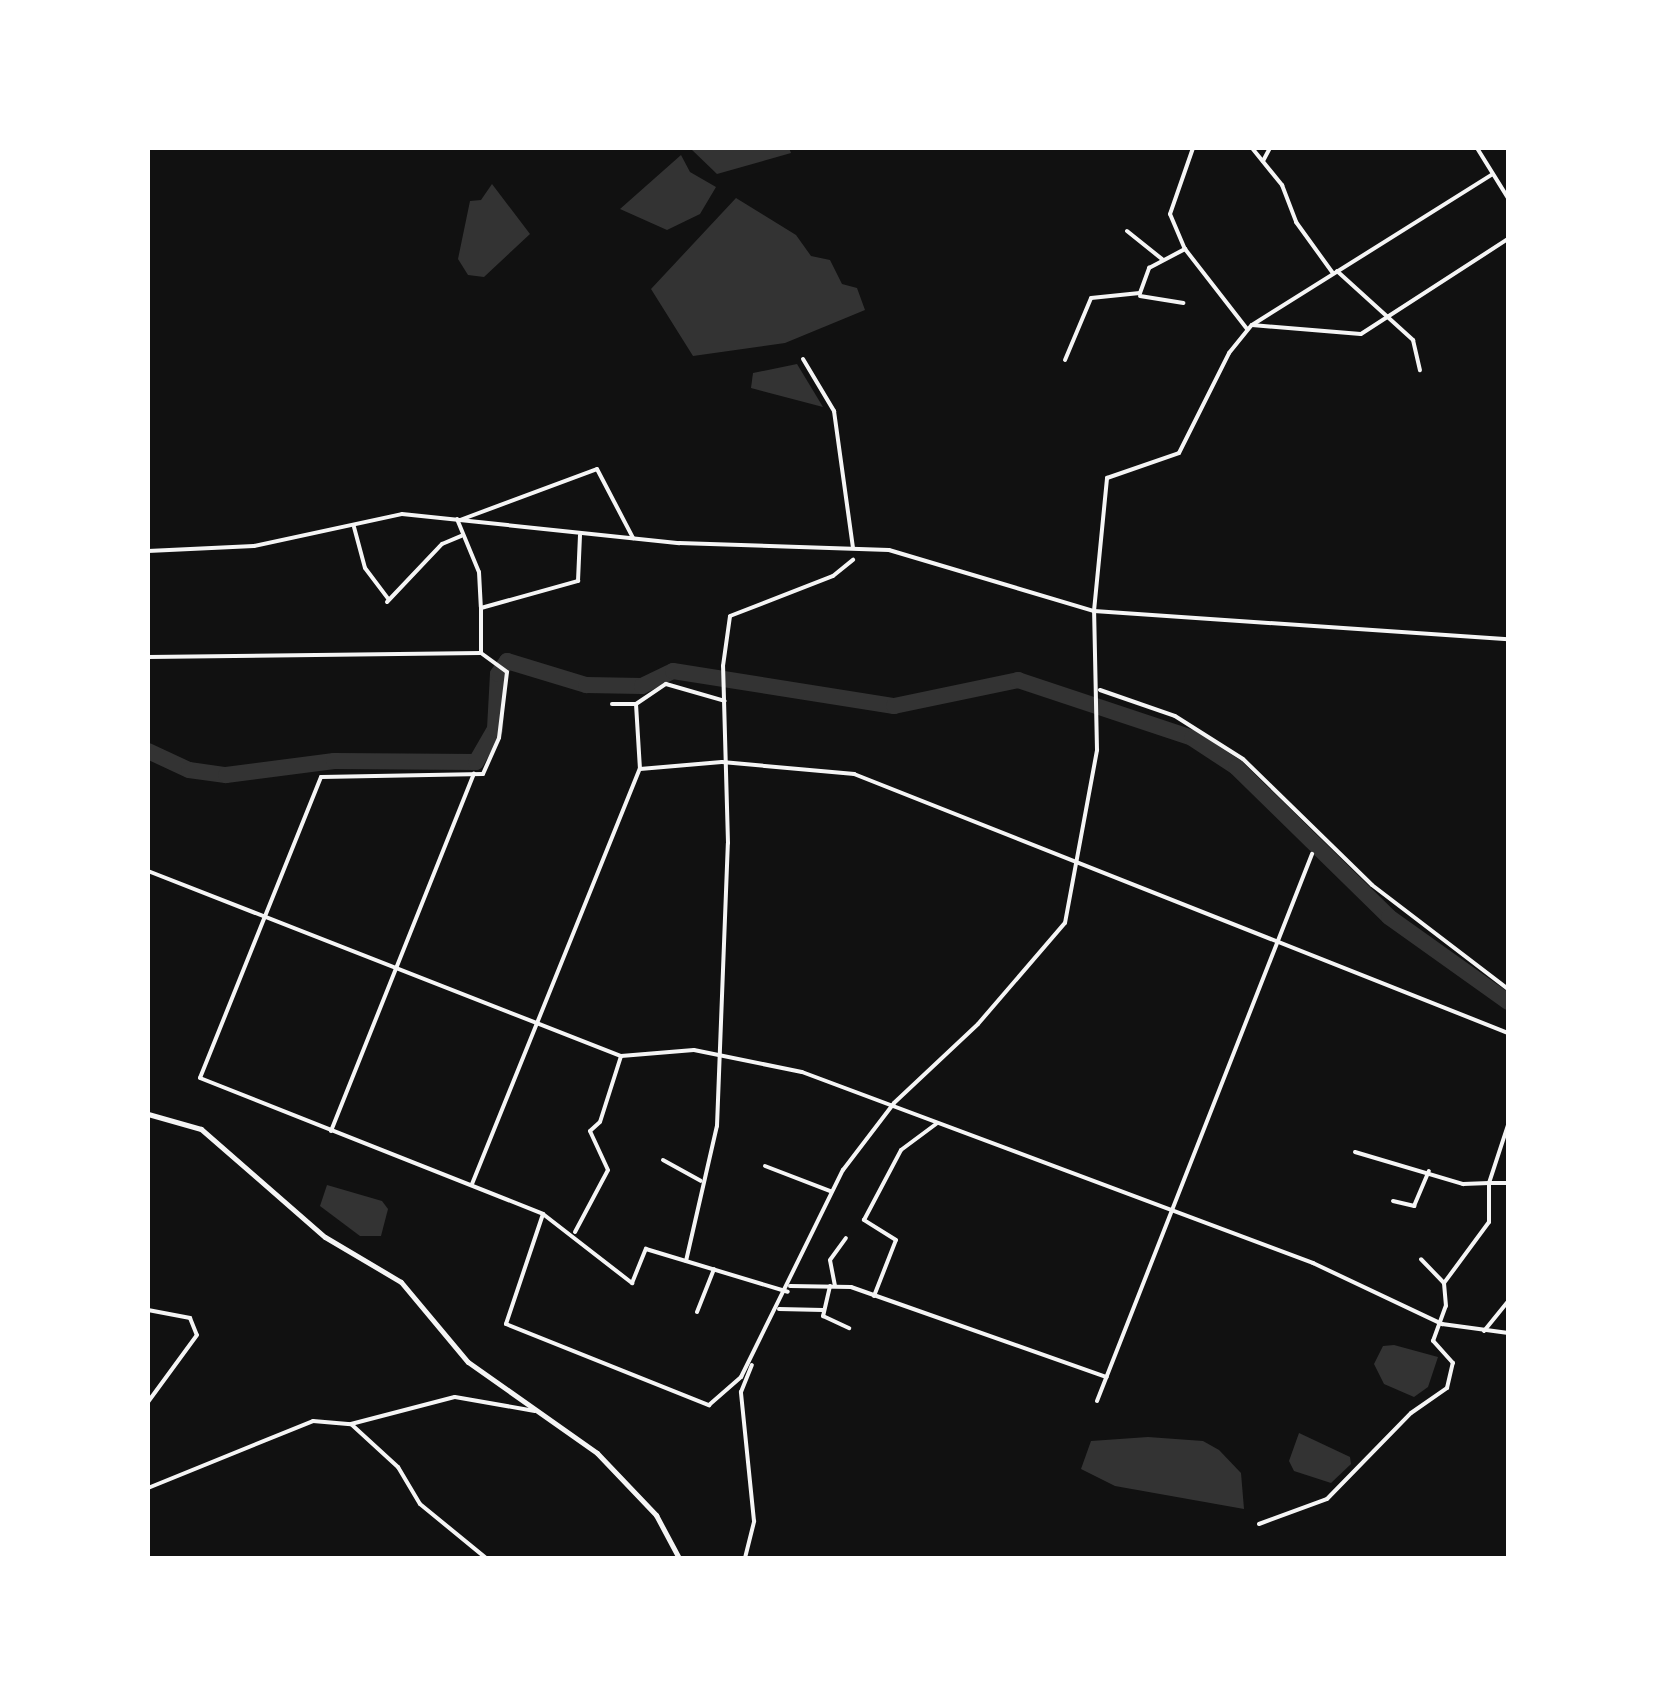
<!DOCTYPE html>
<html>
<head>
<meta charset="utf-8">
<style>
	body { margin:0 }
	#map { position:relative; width:1656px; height:1706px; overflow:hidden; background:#111; font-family:"DM Sans",sans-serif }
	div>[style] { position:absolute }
	.water>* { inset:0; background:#333 }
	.river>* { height:16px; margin:-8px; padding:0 8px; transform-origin:8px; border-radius:8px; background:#333 }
	.minor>* { height:4px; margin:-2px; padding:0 2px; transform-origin:2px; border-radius:2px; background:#f5f5f5 }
	.secondary>* { height:5px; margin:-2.5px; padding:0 2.5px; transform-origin:2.5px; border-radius:2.5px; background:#f5f5f5 }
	span { translate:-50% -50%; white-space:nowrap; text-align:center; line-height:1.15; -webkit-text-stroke:6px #fff; paint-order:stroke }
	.frame { position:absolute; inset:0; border:150px solid #fff; pointer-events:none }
</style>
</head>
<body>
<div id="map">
	<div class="water">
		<i style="clip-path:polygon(690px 148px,789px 148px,791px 153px,717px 174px)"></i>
		<i style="clip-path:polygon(681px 155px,690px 172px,716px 187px,700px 214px,667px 230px,620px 209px)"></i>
		<i style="clip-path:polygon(492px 184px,530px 234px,484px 277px,468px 275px,458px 259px,470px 201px,481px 200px)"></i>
		<i style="clip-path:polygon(736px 198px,796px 235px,811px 256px,830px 260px,842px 284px,857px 288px,865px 310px,785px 343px,693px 356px,651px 289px)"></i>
		<i style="clip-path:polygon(797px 364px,823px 407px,751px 388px,753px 373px)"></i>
		<i style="clip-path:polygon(327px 1185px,382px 1201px,388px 1209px,381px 1236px,360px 1236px,320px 1206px)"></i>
		<i style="clip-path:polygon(1394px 1345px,1438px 1357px,1428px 1387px,1414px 1397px,1384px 1384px,1374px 1364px,1383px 1346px)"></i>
		<i style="clip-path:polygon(1299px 1433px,1350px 1457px,1351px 1464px,1331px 1483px,1294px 1471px,1289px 1461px)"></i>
		<i style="clip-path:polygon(1148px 1437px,1203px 1441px,1219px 1450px,1241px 1473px,1244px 1509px,1115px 1486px,1081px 1469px,1091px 1441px)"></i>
	</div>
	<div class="river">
		<i style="left:148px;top:751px;width:45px;rotate:24.9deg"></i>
		<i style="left:189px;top:770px;width:37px;rotate:8deg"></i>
		<i style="left:226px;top:775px;width:109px;rotate:-7.4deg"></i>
		<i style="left:334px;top:761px;width:142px;rotate:0.4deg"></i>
		<i style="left:476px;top:762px;width:38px;rotate:-60deg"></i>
		<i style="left:495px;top:729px;width:55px;rotate:-86.9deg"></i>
		<i style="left:498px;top:674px;width:16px;rotate:-55deg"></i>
		<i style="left:507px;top:661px;width:83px;rotate:16.9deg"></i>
		<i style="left:586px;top:685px;width:56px;rotate:1deg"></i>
		<i style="left:642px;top:686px;width:34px;rotate:-26deg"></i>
		<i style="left:673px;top:671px;width:224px;rotate:9deg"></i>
		<i style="left:894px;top:706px;width:127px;rotate:-11.8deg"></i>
		<i style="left:1018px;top:680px;width:183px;rotate:18.4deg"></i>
		<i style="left:1192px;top:738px;width:53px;rotate:33.4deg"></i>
		<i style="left:1236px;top:767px;width:214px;rotate:44.4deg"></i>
		<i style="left:1389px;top:917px;width:146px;rotate:35.5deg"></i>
	</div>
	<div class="minor">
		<i style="left:1193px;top:148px;width:70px;rotate:109.2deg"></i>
		<i style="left:1170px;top:214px;width:38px;rotate:67deg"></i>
		<i style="left:1185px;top:249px;width:101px;rotate:52.2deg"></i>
		<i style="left:1252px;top:148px;width:48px;rotate:51deg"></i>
		<i style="left:1282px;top:185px;width:40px;rotate:69deg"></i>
		<i style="left:1296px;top:222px;width:62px;rotate:54.2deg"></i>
		<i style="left:1477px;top:148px;width:59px;rotate:58.2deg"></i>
		<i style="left:1263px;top:161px;width:15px;rotate:-62deg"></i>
		<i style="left:1127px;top:231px;width:45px;rotate:38.7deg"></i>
		<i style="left:1337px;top:271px;width:103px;rotate:42.2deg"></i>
		<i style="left:1413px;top:340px;width:31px;rotate:77deg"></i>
		<i style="left:1140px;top:296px;width:44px;rotate:9.2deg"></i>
		<i style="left:1252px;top:325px;width:109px;rotate:4.7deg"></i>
		<i style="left:1361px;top:334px;width:175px;rotate:-32.9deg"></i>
		<i style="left:803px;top:359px;width:61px;rotate:59.2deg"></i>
		<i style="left:834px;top:411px;width:138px;rotate:82.1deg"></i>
		<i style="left:1065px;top:360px;width:67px;rotate:-67.2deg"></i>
		<i style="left:1091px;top:298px;width:49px;rotate:-5.8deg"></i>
		<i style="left:1140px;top:293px;width:27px;rotate:-70deg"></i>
		<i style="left:1149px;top:268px;width:41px;rotate:-27.8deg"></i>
		<i style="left:457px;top:519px;width:57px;rotate:67.5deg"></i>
		<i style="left:479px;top:572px;width:35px;rotate:87deg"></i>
		<i style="left:460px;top:520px;width:146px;rotate:-20.4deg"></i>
		<i style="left:597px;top:469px;width:78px;rotate:62.4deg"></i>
		<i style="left:354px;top:527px;width:42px;rotate:75deg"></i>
		<i style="left:365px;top:568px;width:39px;rotate:53deg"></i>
		<i style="left:148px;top:551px;width:106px;rotate:-2.7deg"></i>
		<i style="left:254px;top:546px;width:151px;rotate:-12.2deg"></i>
		<i style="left:402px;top:514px;width:279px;rotate:6deg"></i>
		<i style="left:679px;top:543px;width:210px;rotate:1.9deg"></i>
		<i style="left:889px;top:550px;width:214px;rotate:16.6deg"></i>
		<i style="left:1094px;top:611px;width:415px;rotate:3.9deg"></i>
		<i style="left:387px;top:602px;width:80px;rotate:-46.5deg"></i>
		<i style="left:442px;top:544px;width:21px;rotate:-23deg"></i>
		<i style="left:481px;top:653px;width:45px;rotate:-90deg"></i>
		<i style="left:481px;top:608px;width:101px;rotate:-15.6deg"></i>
		<i style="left:578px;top:581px;width:46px;rotate:-87.5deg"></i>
		<i style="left:148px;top:657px;width:333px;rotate:-0.7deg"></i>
		<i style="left:481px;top:653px;width:32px;rotate:36deg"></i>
		<i style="left:507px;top:672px;width:66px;rotate:96.9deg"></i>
		<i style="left:499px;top:738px;width:39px;rotate:114deg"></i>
		<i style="left:483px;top:774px;width:162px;rotate:178.9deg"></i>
		<i style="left:321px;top:777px;width:324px;rotate:111.9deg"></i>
		<i style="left:200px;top:1078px;width:369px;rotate:21.6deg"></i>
		<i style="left:543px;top:1214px;width:113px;rotate:37.8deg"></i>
		<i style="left:632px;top:1283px;width:37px;rotate:-68deg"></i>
		<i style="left:646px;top:1249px;width:148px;rotate:16.8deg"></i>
		<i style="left:1100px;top:690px;width:79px;rotate:19.1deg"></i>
		<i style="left:1175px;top:716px;width:80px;rotate:32.3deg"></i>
		<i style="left:1243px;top:759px;width:180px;rotate:44.3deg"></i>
		<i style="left:1372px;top:885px;width:171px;rotate:37.4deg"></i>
		<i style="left:612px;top:704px;width:24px"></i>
		<i style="left:636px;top:704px;width:36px;rotate:-34deg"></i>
		<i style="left:666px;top:684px;width:61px;rotate:16.1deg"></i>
		<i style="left:636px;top:704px;width:65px;rotate:86.5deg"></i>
		<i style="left:148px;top:871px;width:508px;rotate:21.36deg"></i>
		<i style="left:621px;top:1056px;width:73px;rotate:-4.7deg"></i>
		<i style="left:694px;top:1050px;width:110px;rotate:11.5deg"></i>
		<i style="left:802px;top:1072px;width:546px;rotate:20.49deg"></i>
		<i style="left:1313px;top:1263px;width:143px;rotate:25.3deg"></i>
		<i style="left:1442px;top:1324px;width:67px;rotate:7.8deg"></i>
		<i style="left:1508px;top:1125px;width:61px;rotate:108.1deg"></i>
		<i style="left:1489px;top:1183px;width:19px"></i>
		<i style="left:331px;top:1131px;width:385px;rotate:-68.2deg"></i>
		<i style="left:1355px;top:1152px;width:113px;rotate:16.5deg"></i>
		<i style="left:1463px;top:1184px;width:26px;rotate:-2deg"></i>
		<i style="left:1489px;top:1183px;width:39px;rotate:90deg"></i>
		<i style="left:1489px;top:1222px;width:76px;rotate:126.4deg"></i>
		<i style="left:663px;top:1160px;width:43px;rotate:28.9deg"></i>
		<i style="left:765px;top:1166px;width:70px;rotate:21deg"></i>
		<i style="left:472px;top:1184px;width:448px;rotate:-68deg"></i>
		<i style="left:640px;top:769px;width:82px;rotate:-4.9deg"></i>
		<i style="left:722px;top:762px;width:133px;rotate:5.2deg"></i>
		<i style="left:854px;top:774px;width:703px;rotate:21.6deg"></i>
		<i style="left:1393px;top:1201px;width:22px;rotate:13deg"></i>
		<i style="left:1414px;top:1206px;width:38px;rotate:-67deg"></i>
		<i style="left:543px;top:1214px;width:116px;rotate:108.6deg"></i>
		<i style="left:506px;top:1324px;width:219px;rotate:21.8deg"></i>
		<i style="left:709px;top:1405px;width:43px;rotate:-41.2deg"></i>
		<i style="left:741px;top:1377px;width:231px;rotate:-63.8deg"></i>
		<i style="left:843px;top:1170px;width:84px;rotate:-52.7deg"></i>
		<i style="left:894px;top:1103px;width:115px;rotate:-43.2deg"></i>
		<i style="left:978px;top:1024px;width:133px;rotate:-49.3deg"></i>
		<i style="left:1065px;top:923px;width:176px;rotate:-79.5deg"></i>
		<i style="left:1097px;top:750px;width:139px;rotate:-91.2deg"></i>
		<i style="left:1094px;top:611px;width:134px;rotate:-84.4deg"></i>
		<i style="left:1107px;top:478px;width:76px;rotate:-19.1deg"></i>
		<i style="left:1179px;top:453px;width:112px;rotate:-63.4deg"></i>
		<i style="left:1229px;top:353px;width:36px;rotate:-51deg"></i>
		<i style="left:1252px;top:325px;width:284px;rotate:-32.1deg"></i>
		<i style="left:575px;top:1232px;width:70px;rotate:-62deg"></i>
		<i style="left:608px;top:1170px;width:43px;rotate:-114.8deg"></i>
		<i style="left:590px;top:1131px;width:13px;rotate:-42deg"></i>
		<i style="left:600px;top:1122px;width:69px;rotate:-72.3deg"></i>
		<i style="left:686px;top:1261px;width:139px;rotate:-77.1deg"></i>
		<i style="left:717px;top:1126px;width:283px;rotate:-87.8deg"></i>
		<i style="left:728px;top:843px;width:177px;rotate:-91.6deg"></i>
		<i style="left:723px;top:666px;width:50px;rotate:-82deg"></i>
		<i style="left:730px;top:616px;width:110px;rotate:-21.2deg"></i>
		<i style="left:833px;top:576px;width:26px;rotate:-39deg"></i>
		<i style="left:790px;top:1286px;width:61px;rotate:0.9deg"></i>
		<i style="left:851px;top:1287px;width:271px;rotate:19.4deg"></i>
		<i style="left:830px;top:1286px;width:31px;rotate:103deg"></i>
		<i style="left:823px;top:1316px;width:29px;rotate:25deg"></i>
		<i style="left:835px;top:1286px;width:26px;rotate:-101deg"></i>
		<i style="left:830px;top:1260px;width:27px;rotate:-54deg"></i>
		<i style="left:874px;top:1296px;width:60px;rotate:-68.6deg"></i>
		<i style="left:896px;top:1240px;width:38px;rotate:-148deg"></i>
		<i style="left:864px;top:1220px;width:79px;rotate:-62.1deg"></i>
		<i style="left:901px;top:1150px;width:44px;rotate:-36.6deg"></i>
		<i style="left:779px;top:1309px;width:44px;rotate:1.3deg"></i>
		<i style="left:148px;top:1310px;width:43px;rotate:10.8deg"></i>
		<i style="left:190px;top:1318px;width:18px;rotate:68deg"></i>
		<i style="left:197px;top:1335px;width:83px;rotate:126.2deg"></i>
		<i style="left:697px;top:1312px;width:46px;rotate:-68.4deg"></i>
		<i style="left:1484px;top:1331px;width:38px;rotate:-51deg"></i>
		<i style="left:1097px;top:1401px;width:588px;rotate:-68.54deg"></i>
		<i style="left:351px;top:1424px;width:64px;rotate:42.5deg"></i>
		<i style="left:398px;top:1467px;width:43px;rotate:59.3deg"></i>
		<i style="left:420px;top:1504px;width:85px;rotate:39.3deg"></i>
		<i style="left:148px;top:1488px;width:178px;rotate:-22.1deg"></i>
		<i style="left:313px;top:1421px;width:38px;rotate:5deg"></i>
		<i style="left:351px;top:1424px;width:107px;rotate:-14.6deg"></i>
		<i style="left:455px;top:1397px;width:81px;rotate:9.9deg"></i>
		<i style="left:1259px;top:1524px;width:72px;rotate:-20.2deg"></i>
		<i style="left:1327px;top:1499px;width:120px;rotate:-45.7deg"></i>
		<i style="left:1411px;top:1413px;width:44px;rotate:-34.8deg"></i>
		<i style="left:1447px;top:1388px;width:26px;rotate:-77deg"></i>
		<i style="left:1453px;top:1363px;width:30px;rotate:-132deg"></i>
		<i style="left:1433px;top:1341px;width:37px;rotate:-70deg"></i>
		<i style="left:1446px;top:1306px;width:23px;rotate:-95deg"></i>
		<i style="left:1444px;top:1283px;width:33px;rotate:-134deg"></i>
		<i style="left:745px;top:1558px;width:38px;rotate:-76deg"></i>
		<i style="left:754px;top:1521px;width:130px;rotate:-95.8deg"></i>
		<i style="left:741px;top:1392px;width:29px;rotate:-68deg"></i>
	</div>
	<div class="secondary">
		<i style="left:148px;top:1114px;width:55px;rotate:15.8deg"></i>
		<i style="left:201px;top:1129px;width:164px;rotate:41.1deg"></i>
		<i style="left:325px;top:1237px;width:88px;rotate:30.6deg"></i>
		<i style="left:401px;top:1282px;width:104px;rotate:50.1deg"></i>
		<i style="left:468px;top:1362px;width:158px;rotate:35.2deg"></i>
		<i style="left:597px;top:1453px;width:86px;rotate:46.4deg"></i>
		<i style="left:656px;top:1515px;width:49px;rotate:61.9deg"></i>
	</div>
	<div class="frame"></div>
</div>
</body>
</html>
